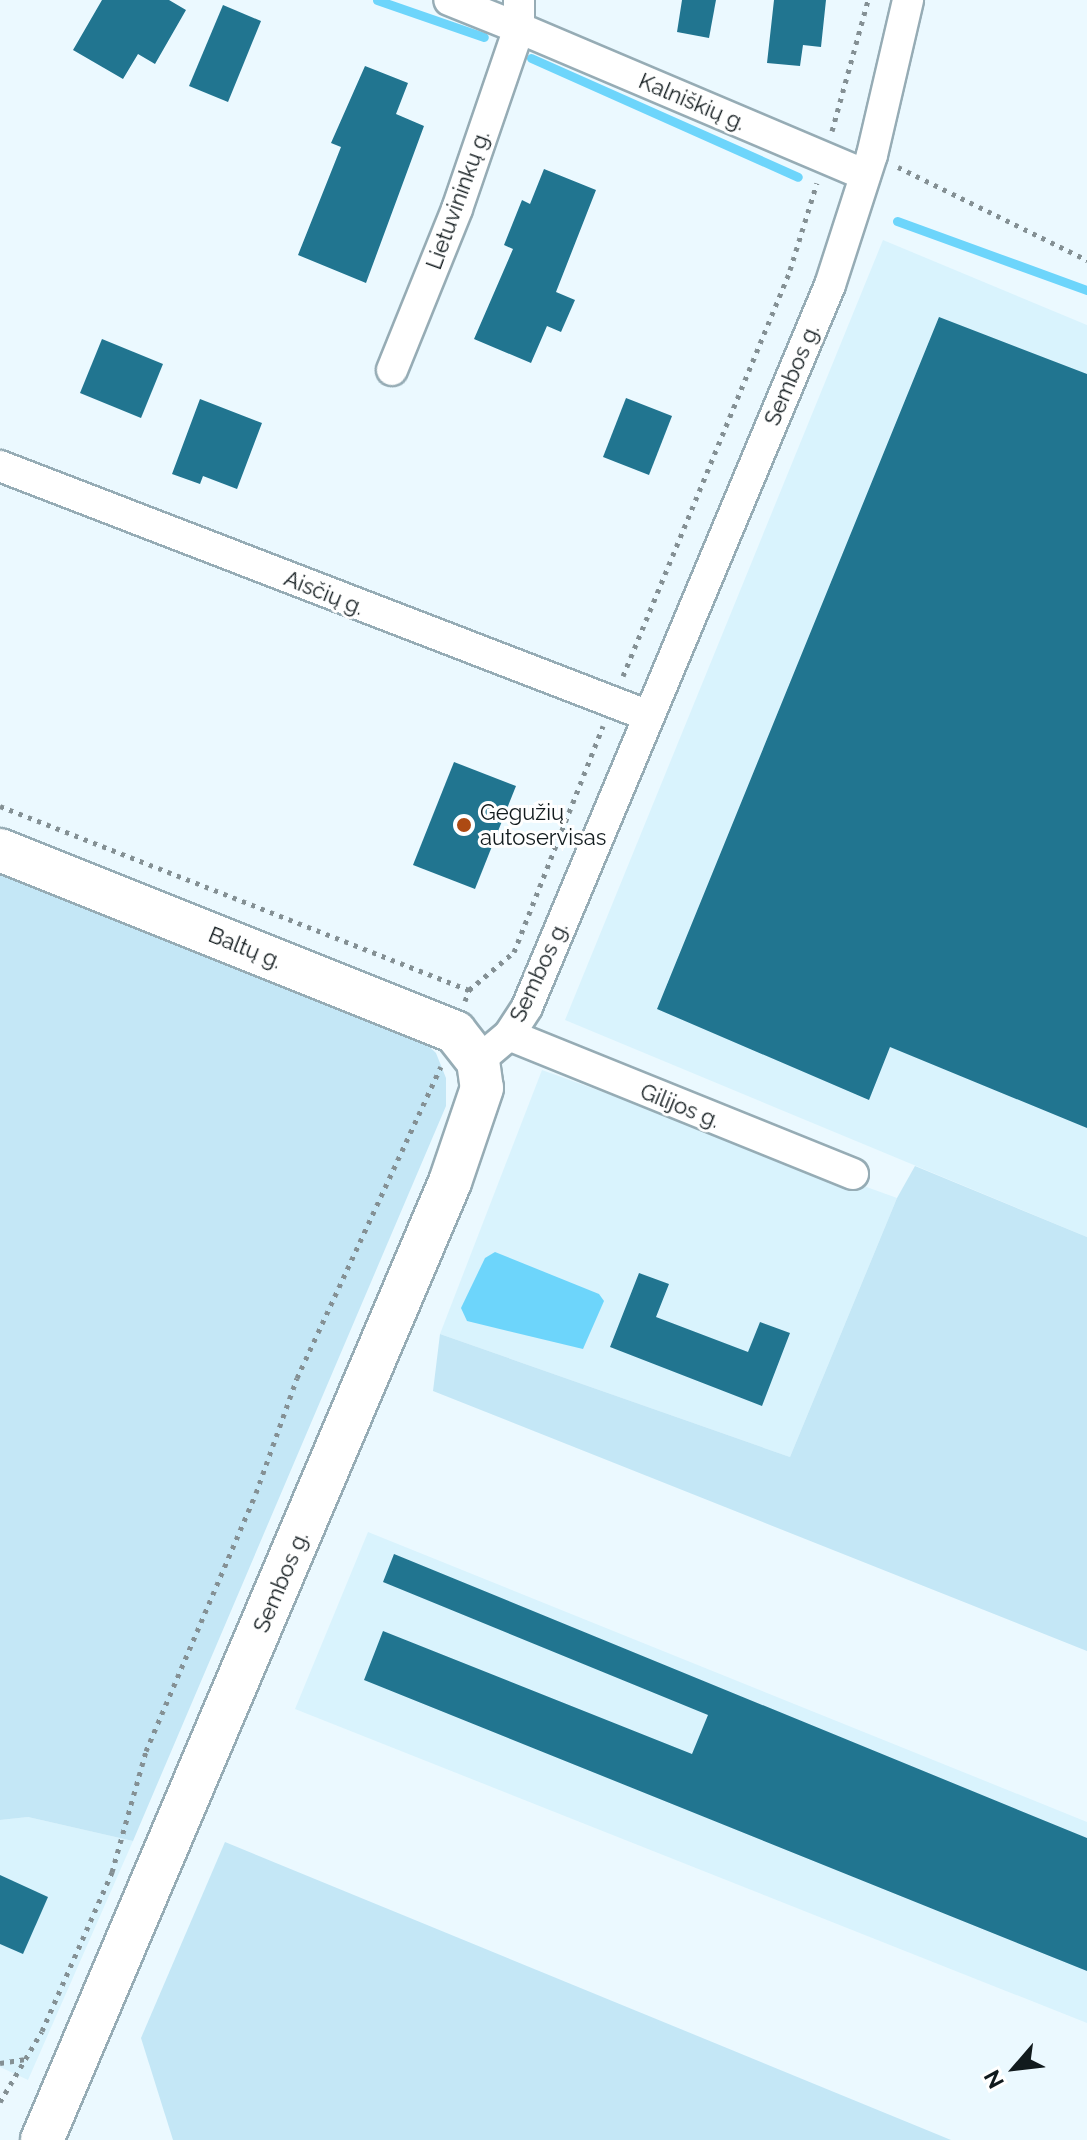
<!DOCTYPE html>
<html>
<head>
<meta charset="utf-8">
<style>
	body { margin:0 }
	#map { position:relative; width:1087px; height:2140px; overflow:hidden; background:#ebf9ff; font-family:Raleway,sans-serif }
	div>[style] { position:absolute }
	.built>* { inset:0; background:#d9f3fd }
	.green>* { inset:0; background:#c4e7f6 }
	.water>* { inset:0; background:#6dd5fb }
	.stream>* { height:9px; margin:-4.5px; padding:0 4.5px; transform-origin:4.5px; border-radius:4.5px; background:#6dd5fb }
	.building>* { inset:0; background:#217590 }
	.path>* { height:5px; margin-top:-2.5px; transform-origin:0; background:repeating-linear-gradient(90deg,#849094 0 4px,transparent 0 10px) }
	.roads { filter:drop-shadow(2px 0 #96acb5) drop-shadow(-2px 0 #96acb5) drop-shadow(0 2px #96acb5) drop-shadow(0 -2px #96acb5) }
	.minor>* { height:30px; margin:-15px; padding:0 15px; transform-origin:15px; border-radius:15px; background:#fff }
	.secondary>* { height:42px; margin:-21px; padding:0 21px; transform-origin:21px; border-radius:21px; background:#fff }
	.dots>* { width:22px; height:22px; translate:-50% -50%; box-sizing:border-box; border:4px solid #fff; border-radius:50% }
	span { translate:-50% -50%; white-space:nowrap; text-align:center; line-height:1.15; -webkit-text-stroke:6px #fff; paint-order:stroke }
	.street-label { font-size:22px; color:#111a1d }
	.poi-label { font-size:22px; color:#111a1d }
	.left { translate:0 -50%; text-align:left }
	.north { position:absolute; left:975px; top:2028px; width:80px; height:80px; -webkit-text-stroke:6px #fff; paint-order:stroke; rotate:242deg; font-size:22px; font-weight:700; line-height:32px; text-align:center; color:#111a1d }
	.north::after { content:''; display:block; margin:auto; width:28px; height:36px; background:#111a1d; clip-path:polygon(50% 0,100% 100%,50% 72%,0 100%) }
</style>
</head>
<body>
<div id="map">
	<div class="built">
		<i style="clip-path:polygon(883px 240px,1087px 325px,1087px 1237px,565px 1020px)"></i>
		<i style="clip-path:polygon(542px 1070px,897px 1198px,790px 1457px,440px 1334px)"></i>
		<i style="clip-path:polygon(368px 1532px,1087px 1822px,1087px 2023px,295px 1709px)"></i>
		<i style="clip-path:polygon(28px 1817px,133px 1841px,28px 2080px,0 2067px,0 1820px)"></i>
	</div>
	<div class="green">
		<i style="clip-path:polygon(0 870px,422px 1040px,436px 1053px,446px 1078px,446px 1106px,133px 1841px,28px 1817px,0 1820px)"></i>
		<i style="clip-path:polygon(915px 1166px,1087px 1237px,1087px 1651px,433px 1391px,440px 1334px,790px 1457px,897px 1198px)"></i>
		<i style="clip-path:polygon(225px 1842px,951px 2140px,173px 2140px,141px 2038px)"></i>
	</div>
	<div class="water">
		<i style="clip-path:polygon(495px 1252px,599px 1294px,604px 1301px,583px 1349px,467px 1321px,461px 1308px,485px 1258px)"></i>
	</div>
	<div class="stream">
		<i style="left:377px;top:0;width:113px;rotate:19.1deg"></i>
		<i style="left:531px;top:58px;width:292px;rotate:24deg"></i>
		<i style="left:897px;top:221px;width:202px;rotate:20deg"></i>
	</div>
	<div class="building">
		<i style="clip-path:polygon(102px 0,169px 0,186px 10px,155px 64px,138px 54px,123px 79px,73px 50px)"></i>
		<i style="clip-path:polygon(682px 0,716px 0,709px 38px,677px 32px)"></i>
		<i style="clip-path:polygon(774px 0,826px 0,821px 47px,803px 45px,800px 66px,767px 63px)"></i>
		<i style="clip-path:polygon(223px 5px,261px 21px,228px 102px,189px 86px)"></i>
		<i style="clip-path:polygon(365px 66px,408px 83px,396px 114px,424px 126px,366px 283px,298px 255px,341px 147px,331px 143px)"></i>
		<i style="clip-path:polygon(544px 169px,596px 190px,556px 292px,575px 300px,561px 332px,547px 326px,531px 363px,474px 339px,513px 249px,504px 245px,522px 200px,530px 204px)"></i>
		<i style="clip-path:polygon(939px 317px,1087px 374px,1087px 1128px,890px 1047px,869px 1100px,657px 1009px)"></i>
		<i style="clip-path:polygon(102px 339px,163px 364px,141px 418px,80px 393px)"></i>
		<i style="clip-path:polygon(626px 398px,672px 416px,649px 475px,603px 457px)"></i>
		<i style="clip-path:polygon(200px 399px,262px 423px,237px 489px,203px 476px,200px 484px,172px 474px)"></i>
		<i style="clip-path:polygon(454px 762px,516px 786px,475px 889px,413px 865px)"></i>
		<i style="clip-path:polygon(639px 1273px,669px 1284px,656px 1317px,748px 1352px,760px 1322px,790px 1333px,762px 1406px,610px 1347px)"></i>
		<i style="clip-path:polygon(394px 1554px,1087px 1838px,1087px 1971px,364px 1680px,383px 1631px,692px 1754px,708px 1715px,383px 1582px)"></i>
		<i style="clip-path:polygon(0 1875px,48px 1897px,23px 1954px,0 1944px)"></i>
	</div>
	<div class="path">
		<i style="left:832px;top:131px;width:136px;rotate:-74.6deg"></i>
		<i style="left:898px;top:167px;width:211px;rotate:26.2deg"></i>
		<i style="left:623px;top:676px;width:439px;rotate:-67.6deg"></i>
		<i style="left:790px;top:270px;width:91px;rotate:-72.8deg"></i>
		<i style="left:0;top:806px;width:504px;rotate:21.42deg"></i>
		<i style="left:465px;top:1001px;width:12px;rotate:-70deg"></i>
		<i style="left:469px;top:990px;width:59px;rotate:-40.2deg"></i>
		<i style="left:514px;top:952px;width:243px;rotate:-68.5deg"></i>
		<i style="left:0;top:2063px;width:26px;rotate:-9deg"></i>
		<i style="left:0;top:2102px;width:82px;rotate:-59.4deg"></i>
		<i style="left:42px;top:2031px;width:174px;rotate:-66.2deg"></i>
		<i style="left:112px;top:1872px;width:126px;rotate:-74.3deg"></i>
		<i style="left:146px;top:1751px;width:280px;rotate:-66.9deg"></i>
		<i style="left:256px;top:1493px;width:122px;rotate:-70.4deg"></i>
		<i style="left:297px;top:1378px;width:343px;rotate:-65.2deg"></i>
	</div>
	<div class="roads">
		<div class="minor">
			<i style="left:519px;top:0;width:28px;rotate:90deg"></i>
			<i style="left:519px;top:28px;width:376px;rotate:23deg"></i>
			<i style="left:392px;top:370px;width:174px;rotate:-68deg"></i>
			<i style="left:457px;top:209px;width:191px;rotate:-71.1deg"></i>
			<i style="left:519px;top:28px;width:75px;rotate:-158.2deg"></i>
			<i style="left:0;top:466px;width:695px;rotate:21.07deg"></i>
			<i style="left:509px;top:1035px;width:371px;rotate:22deg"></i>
			<i style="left:478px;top:1061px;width:40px;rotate:-40deg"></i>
			<i style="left:509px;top:1035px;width:33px;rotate:-57deg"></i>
			<i style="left:527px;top:1007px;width:783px;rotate:-67.23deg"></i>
			<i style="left:830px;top:285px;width:137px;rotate:-72.1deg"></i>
			<i style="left:872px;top:155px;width:159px;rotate:-76.9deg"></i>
		</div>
		<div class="secondary">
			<i style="left:0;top:850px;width:490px;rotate:21.8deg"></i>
			<i style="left:455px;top:1032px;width:37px;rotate:52deg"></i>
			<i style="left:478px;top:1061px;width:27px;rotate:82deg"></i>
			<i style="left:482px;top:1088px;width:99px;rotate:108.8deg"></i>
			<i style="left:450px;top:1182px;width:1041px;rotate:113.07deg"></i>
		</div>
	</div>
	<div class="dots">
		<i style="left:464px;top:825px;background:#ad4a13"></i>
	</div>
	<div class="street-label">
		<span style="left:692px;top:102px;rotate:23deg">Kalniškių g.</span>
		<span style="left:458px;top:200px;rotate:-70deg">Lietuvininkų g.</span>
		<span style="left:792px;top:375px;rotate:-67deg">Sembos g.</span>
		<span style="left:324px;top:593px;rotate:22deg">Aisčių g.</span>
		<span style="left:245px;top:948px;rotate:22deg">Baltų g.</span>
		<span style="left:539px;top:972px;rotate:-65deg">Sembos g.</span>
		<span style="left:680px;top:1106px;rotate:22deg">Gilijos g.</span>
		<span style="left:281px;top:1582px;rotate:-67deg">Sembos g.</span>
	</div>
	<div class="poi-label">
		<span class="left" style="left:480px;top:825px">Gegužių<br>autoservisas</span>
	</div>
	<div class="north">N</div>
</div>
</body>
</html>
